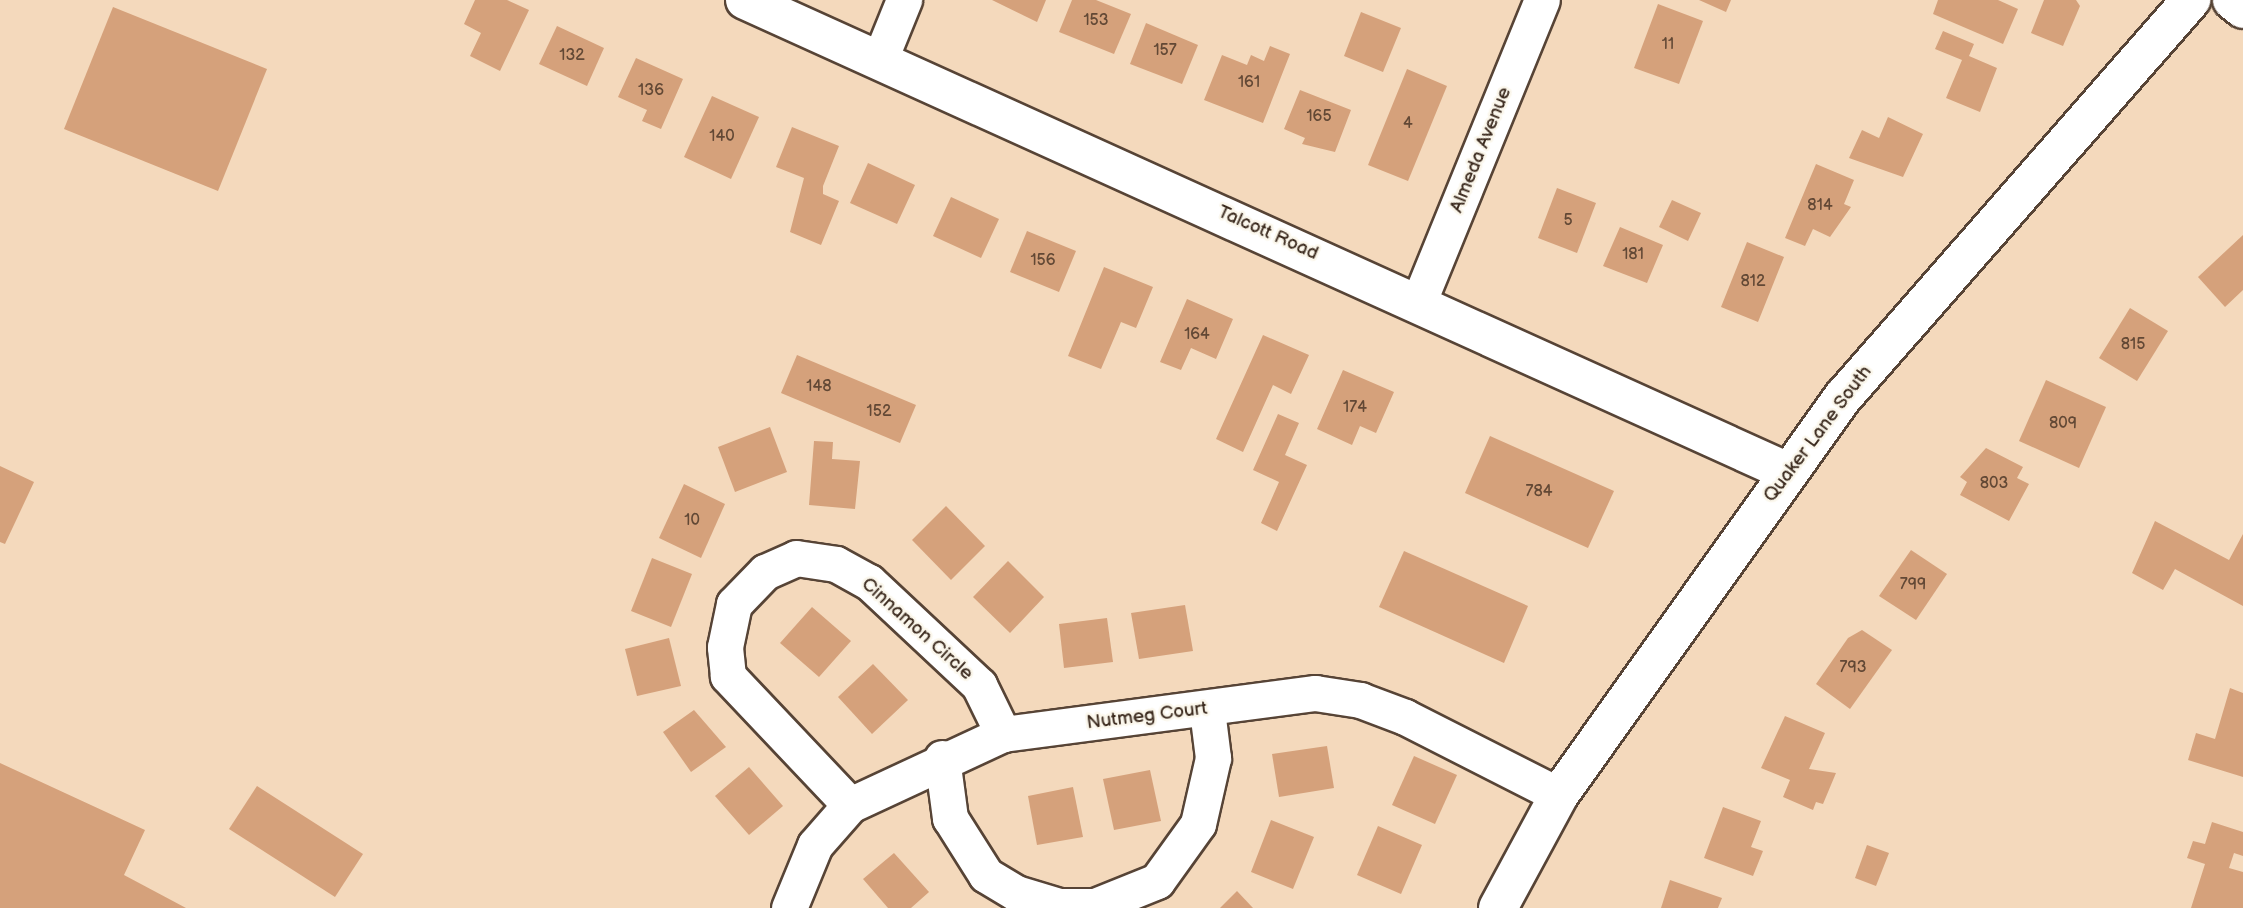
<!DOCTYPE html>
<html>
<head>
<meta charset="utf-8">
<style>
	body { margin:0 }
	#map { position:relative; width:2243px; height:908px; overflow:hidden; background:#f4d9bc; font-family:"Balsamiq Sans",sans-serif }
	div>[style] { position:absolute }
	.building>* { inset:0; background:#d5a17b }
	.roads { filter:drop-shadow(2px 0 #574436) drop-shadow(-2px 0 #574436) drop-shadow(0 2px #574436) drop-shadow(0 -2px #574436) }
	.street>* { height:35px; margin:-17.5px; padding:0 17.5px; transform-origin:17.5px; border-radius:17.5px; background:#fff }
	.secondary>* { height:38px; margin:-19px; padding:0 19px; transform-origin:19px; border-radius:19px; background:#fff }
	span { translate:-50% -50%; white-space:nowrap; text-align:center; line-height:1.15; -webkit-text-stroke:5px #fbf7ec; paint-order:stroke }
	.number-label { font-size:16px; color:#624835 }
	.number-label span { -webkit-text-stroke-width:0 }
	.street-label { font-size:19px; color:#3b2a1e }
</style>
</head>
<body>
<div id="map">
	<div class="building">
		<i style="clip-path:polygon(475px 0,507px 0,529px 10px,500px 71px,470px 56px,481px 33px,464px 24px)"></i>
		<i style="clip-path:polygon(992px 0,1046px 0,1037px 22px)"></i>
		<i style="clip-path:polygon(1072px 0,1096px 0,1131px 14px,1114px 54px,1059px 32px)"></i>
		<i style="clip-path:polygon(1699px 0,1731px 0,1726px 12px)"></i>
		<i style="clip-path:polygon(1938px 0,1998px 0,2018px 9px,2003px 44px,1933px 14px)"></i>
		<i style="clip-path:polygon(2044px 0,2076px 0,2080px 6px,2063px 46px,2031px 33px)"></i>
		<i style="clip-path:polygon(1658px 4px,1703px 21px,1679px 84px,1634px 68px)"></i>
		<i style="clip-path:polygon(113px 7px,267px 69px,218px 191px,64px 129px)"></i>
		<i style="clip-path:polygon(1361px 12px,1401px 28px,1383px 72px,1344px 56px)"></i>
		<i style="clip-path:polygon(1146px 23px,1198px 45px,1182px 84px,1130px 64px)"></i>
		<i style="clip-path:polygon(557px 26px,604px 48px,587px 86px,539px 64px)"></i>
		<i style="clip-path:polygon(1943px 31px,1974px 44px,1969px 56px,1997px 68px,1980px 112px,1946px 98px,1962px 60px,1935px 49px)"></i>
		<i style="clip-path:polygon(1270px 46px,1290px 54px,1263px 123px,1204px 100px,1222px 55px,1247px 65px,1251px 55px,1264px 61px)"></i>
		<i style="clip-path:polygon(636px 58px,683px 79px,661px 129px,642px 121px,647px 110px,618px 97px)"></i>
		<i style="clip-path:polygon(1407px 69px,1447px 86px,1408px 181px,1368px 165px)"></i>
		<i style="clip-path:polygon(1300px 90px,1351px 110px,1335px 152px,1302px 144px,1305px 138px,1284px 129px)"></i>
		<i style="clip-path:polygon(712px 96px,759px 117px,731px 179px,684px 157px)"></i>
		<i style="clip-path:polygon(1888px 117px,1923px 134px,1903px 177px,1849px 158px,1862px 130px,1879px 138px)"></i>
		<i style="clip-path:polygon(792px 127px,839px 146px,823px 186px,823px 194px,839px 201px,821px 245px,790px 232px,804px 178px,776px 167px)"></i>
		<i style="clip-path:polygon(868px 163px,915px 185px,897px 224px,850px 203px)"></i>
		<i style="clip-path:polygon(1816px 164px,1854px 180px,1844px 204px,1851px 207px,1830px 237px,1813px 229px,1805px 246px,1785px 238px)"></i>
		<i style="clip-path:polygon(1557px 188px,1596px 203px,1577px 253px,1538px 238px)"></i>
		<i style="clip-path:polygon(951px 197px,999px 219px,981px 258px,933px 236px)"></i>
		<i style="clip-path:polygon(1672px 200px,1701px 213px,1688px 241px,1659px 227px)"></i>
		<i style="clip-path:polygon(1620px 227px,1663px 245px,1647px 283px,1603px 266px)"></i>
		<i style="clip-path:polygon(1027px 231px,1076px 251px,1059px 292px,1010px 272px)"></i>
		<i style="clip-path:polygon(2243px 235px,2243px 290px,2225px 307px,2198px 277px)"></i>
		<i style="clip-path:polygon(1747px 242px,1784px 257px,1758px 322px,1721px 307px)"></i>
		<i style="clip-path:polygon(1104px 267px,1153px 287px,1136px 328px,1121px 322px,1101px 369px,1068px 356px)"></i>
		<i style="clip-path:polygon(1187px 299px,1233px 319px,1216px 359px,1191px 348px,1181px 370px,1160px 362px)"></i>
		<i style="clip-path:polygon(2130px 308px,2168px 331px,2137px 381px,2099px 358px)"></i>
		<i style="clip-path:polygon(1263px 335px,1309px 355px,1291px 394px,1273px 385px,1243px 452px,1216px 439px)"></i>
		<i style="clip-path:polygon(797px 355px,916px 405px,900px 443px,781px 393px)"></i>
		<i style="clip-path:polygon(1343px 370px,1394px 392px,1376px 433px,1360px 426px,1352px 445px,1317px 429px)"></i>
		<i style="clip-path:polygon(2046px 380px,2106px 407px,2079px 468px,2019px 441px)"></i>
		<i style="clip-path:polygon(1278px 414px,1299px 423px,1285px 455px,1307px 465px,1277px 531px,1261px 523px,1279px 482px,1253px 470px)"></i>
		<i style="clip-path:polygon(770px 427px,787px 472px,735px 492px,718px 447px)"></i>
		<i style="clip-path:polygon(1490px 436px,1614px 491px,1588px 548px,1465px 493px)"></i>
		<i style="clip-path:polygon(814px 441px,833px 442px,832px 459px,860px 461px,855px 509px,809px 505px)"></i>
		<i style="clip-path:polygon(1986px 448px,2023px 467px,2017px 478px,2029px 484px,2009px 521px,1960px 495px,1967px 482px,1960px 477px)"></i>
		<i style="clip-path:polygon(0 466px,34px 482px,5px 544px,0 542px)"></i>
		<i style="clip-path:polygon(684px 484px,725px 504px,701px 558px,659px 538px)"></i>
		<i style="clip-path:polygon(946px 506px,985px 546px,951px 580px,912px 540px)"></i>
		<i style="clip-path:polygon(2155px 521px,2229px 560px,2243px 534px,2243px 606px,2175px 569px,2163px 590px,2132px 573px)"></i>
		<i style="clip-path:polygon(1911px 550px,1947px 574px,1916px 620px,1879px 596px)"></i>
		<i style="clip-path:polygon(1404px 551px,1528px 606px,1504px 663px,1379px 607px)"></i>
		<i style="clip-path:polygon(652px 558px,692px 574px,671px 627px,631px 611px)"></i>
		<i style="clip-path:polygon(1008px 561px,1044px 597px,1010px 633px,973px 597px)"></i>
		<i style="clip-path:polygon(1185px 605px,1193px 651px,1139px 659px,1131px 613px)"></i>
		<i style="clip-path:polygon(812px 607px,851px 641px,819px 677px,780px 643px)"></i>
		<i style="clip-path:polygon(1107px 618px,1113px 662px,1064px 668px,1059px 624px)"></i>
		<i style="clip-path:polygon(1862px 630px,1892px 650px,1850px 709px,1816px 684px,1848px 638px)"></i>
		<i style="clip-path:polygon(669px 638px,681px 686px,637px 696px,625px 649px)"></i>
		<i style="clip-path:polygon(873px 664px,908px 700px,872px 734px,838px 697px)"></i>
		<i style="clip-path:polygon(2230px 688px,2243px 693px,2243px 777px,2188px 760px,2196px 733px,2215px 739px)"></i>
		<i style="clip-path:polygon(694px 710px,726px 747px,691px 772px,663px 732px)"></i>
		<i style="clip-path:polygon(1785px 716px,1825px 733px,1809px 769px,1836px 773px,1823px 804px,1816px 802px,1813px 810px,1783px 797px,1790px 780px,1761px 768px)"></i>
		<i style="clip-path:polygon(1327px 746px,1334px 788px,1279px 797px,1272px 754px)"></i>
		<i style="clip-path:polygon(1414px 756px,1457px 775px,1435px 824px,1392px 805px)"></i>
		<i style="clip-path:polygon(0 763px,145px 830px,124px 875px,186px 908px,0 908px)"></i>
		<i style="clip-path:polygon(749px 767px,783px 806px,749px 835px,715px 796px)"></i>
		<i style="clip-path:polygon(1150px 770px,1161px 821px,1114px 830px,1103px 779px)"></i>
		<i style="clip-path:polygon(257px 786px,363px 854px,335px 897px,229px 829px)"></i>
		<i style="clip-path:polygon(1073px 787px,1083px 837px,1037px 845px,1028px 796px)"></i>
		<i style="clip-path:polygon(1723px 807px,1761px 821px,1751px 847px,1763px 851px,1753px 876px,1704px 858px)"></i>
		<i style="clip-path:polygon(1271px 820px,1314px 837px,1293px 889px,1251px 872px)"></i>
		<i style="clip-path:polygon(2212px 822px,2243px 832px,2243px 856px,2234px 853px,2229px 868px,2243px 872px,2243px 908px,2191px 908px,2205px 864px,2187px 858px,2193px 841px,2205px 844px)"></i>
		<i style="clip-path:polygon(1378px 826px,1422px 845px,1401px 894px,1357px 875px)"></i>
		<i style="clip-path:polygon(1867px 845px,1889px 853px,1876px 886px,1855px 878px)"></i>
		<i style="clip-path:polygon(894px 853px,929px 892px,911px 908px,888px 908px,863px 879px)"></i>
		<i style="clip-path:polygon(1670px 880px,1722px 898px,1718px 908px,1661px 908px)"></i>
		<i style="clip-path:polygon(1237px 891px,1253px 908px,1220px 908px)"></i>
	</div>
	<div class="roads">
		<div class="street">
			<i style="left:880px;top:59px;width:64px;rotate:-67.9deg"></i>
			<i style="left:1419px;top:301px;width:325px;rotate:-67.8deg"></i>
			<i style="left:942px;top:758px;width:61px;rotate:82.4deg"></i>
			<i style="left:950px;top:818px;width:67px;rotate:57.7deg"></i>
			<i style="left:986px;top:875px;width:35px;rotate:31deg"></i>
			<i style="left:1016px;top:893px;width:45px;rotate:16.8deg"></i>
			<i style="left:1059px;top:906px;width:36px"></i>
			<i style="left:1095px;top:906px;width:67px;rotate:-22deg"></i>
			<i style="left:1157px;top:881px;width:70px;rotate:-54.3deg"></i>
			<i style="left:1198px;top:824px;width:68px;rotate:-77.2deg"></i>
			<i style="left:1213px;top:758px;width:48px;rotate:-97.1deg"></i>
			<i style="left:850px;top:805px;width:178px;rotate:-133.4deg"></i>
			<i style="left:728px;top:676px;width:29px;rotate:-96deg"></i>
			<i style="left:725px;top:647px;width:44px;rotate:-78.2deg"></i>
			<i style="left:734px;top:604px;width:45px;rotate:-45.9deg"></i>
			<i style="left:765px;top:572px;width:34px;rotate:-24deg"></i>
			<i style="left:796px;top:558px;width:40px;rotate:8.5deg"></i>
			<i style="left:836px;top:564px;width:38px;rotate:29deg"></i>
			<i style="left:869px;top:582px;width:151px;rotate:43.1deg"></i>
			<i style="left:979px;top:685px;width:55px;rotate:63.9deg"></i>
			<i style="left:789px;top:908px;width:68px;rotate:-67.6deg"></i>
			<i style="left:815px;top:845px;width:53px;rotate:-48.8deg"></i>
			<i style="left:850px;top:805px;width:169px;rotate:-24.9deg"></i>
			<i style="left:1003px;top:734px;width:315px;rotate:-7.5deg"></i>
			<i style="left:1315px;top:693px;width:46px;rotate:8.8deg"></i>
			<i style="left:1360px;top:700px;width:48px;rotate:20.7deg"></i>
			<i style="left:1405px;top:717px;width:173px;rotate:26.9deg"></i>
		</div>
		<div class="secondary">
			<i style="left:745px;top:0;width:1145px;rotate:24.35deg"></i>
			<i style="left:2232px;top:0;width:14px;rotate:39deg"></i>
			<i style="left:1498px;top:908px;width:128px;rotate:-61.6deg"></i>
			<i style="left:1559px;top:795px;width:490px;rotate:-54.5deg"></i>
			<i style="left:1844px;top:396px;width:527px;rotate:-48.77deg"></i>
		</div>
	</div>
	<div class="number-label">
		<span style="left:1096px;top:21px">153</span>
		<span style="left:1668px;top:45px">11</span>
		<span style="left:1165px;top:51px">157</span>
		<span style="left:572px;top:56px">132</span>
		<span style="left:1249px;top:83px">161</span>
		<span style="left:651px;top:91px">136</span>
		<span style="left:1319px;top:117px">165</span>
		<span style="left:1408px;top:124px">4</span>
		<span style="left:722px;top:137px">140</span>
		<span style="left:1820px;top:206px">814</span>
		<span style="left:1568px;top:221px">5</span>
		<span style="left:1633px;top:255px">181</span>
		<span style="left:1043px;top:261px">156</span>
		<span style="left:1753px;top:282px">812</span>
		<span style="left:1197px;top:335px">164</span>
		<span style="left:2133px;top:345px">815</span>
		<span style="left:819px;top:387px">148</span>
		<span style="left:1355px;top:408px">174</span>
		<span style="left:879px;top:412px">152</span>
		<span style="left:2063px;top:424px">809</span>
		<span style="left:1994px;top:484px">803</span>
		<span style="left:1539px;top:492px">784</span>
		<span style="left:692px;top:521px">10</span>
		<span style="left:1913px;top:585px">799</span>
		<span style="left:1853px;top:668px">793</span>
	</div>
	<div class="street-label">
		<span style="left:1481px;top:150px;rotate:-68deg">Almeda Avenue</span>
		<span style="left:1268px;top:233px;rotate:24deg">Talcott Road</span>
		<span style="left:1818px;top:434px;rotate:-53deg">Quaker Lane South</span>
		<span style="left:917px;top:629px;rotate:42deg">Cinnamon Circle</span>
		<span style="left:1147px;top:716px;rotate:-7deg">Nutmeg Court</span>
	</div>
</div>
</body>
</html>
